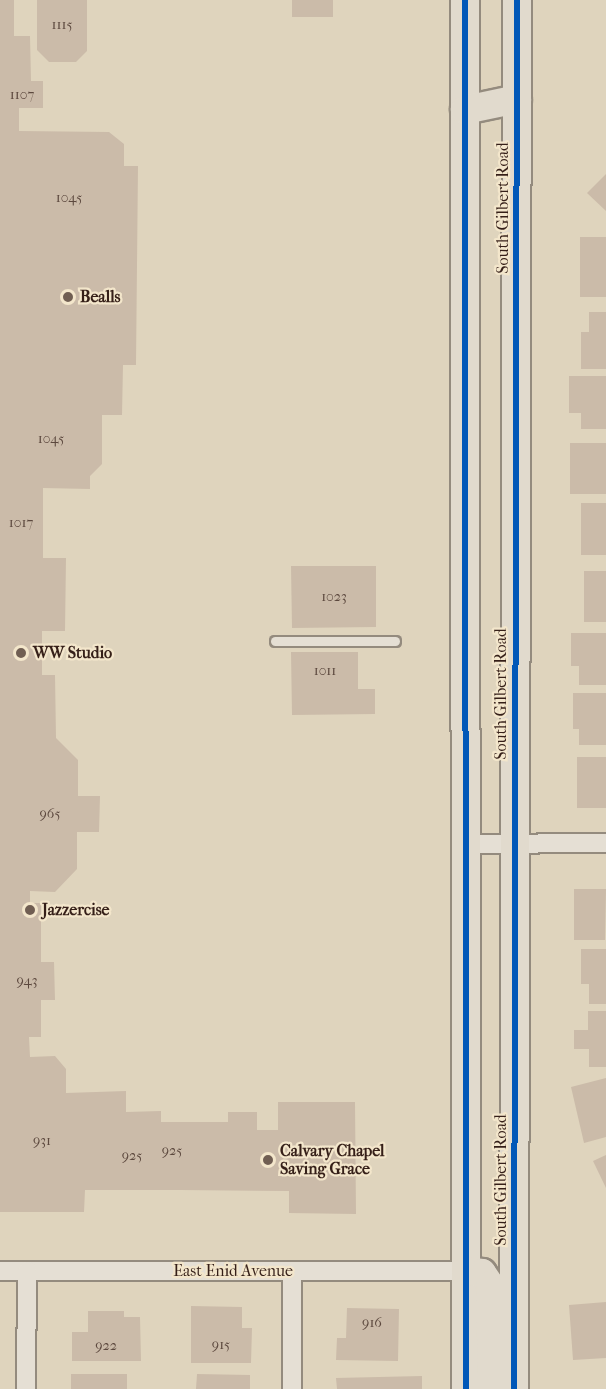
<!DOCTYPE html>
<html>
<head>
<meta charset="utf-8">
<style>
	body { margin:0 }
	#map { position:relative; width:606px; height:1389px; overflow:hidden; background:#dfd4bd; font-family:"IM FELL French Canon",serif }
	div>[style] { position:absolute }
	.building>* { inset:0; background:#cbbba9 }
	.roads { filter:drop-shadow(2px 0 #948b7e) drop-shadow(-2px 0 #948b7e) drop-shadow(0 2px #948b7e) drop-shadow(0 -2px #948b7e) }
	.lane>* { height:9px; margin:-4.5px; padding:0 4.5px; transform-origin:4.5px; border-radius:4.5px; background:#e5dfd4 }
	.street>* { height:18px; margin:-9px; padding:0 9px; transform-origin:9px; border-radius:9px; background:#e5dfd4 }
	.primary>* { height:28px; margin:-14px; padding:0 14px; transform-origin:14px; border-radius:14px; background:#e1dacd }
	.cycleway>* { height:6px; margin:-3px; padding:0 3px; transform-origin:3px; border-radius:3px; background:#0057b8 }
	.dots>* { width:16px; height:16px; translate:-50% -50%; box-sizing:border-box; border:3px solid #f3e6cb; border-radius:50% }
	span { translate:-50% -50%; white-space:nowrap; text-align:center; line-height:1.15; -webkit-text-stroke:4.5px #f3e6cb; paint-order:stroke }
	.number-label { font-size:14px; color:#5c483e }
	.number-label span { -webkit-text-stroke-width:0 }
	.street-label { font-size:16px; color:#351f18 }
	.poi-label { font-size:16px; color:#351f18; font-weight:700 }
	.left { translate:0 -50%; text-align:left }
</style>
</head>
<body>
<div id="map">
	<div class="building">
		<i style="clip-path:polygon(0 0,14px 0,14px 36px,30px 36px,31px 81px,43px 81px,43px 108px,19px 108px,19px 131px,109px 132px,124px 144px,124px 166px,138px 166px,136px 365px,123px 365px,122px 415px,102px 415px,102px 464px,90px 476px,90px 489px,43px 488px,43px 558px,66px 558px,65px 631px,42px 631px,42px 675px,55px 675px,56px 738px,78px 760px,78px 796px,100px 796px,99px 832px,77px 832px,77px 869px,55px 892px,30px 891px,30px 903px,41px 903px,41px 962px,54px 962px,55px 1000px,41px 1000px,41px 1037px,29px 1037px,30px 1057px,55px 1056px,66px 1069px,66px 1093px,126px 1091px,126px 1112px,161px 1111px,161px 1122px,228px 1122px,228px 1112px,257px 1112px,257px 1130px,278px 1130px,278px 1102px,355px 1102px,356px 1214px,289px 1213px,289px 1191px,180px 1190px,85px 1190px,84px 1212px,0 1212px)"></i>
		<i style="clip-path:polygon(37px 0,87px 0,87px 51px,76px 62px,49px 62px,37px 50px)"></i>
		<i style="clip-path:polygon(292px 0,333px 0,333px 17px,292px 17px)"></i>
		<i style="clip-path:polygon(606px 174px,606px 211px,587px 193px)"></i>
		<i style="clip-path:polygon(580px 237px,606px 237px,606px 297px,580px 297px)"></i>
		<i style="clip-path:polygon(589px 312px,606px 312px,606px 369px,581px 369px,581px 332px,589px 332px)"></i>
		<i style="clip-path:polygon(569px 376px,606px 376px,606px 429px,581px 429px,581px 413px,569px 413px)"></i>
		<i style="clip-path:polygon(570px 443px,606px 443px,606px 494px,570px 494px)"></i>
		<i style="clip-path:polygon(581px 503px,606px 503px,606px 555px,581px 555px)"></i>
		<i style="clip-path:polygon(291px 566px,376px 566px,376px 627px,292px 628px)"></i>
		<i style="clip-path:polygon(584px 571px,606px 571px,606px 622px,584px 622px)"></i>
		<i style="clip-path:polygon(571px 633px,606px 633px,606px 685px,579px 685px,579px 666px,571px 666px)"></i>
		<i style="clip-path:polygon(291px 652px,358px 652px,358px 689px,375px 689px,375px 714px,292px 715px)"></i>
		<i style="clip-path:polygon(573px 693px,606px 693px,606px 745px,579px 745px,579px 729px,573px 729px)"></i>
		<i style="clip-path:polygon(577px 757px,606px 757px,606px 808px,577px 808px)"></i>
		<i style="clip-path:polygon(574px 889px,606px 889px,605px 940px,574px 940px)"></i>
		<i style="clip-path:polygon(581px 949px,606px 949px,606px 1004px,589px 1004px,589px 984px,581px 984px)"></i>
		<i style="clip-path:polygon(588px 1011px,606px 1011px,606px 1067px,589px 1067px,589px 1049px,574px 1049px,574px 1030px,588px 1030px)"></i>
		<i style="clip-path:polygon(606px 1078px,606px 1137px,584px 1143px,571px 1087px)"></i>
		<i style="clip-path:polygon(606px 1155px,606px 1188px,593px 1161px)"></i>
		<i style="clip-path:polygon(606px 1302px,606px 1358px,573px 1360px,569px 1305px)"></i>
		<i style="clip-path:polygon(191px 1306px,242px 1307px,242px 1328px,252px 1328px,251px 1363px,191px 1363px)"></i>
		<i style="clip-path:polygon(347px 1308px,399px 1309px,398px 1361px,336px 1360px,337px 1338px,346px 1338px)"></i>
		<i style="clip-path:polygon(88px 1311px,124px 1311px,124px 1317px,140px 1317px,141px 1361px,72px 1361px,72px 1332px,88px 1332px)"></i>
		<i style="clip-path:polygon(71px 1374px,127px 1374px,127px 1389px,71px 1389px)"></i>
		<i style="clip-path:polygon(197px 1374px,250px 1375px,250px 1389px,196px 1389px)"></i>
		<i style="clip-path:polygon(422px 1376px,422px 1389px,337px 1389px,336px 1378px)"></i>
	</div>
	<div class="roads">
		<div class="lane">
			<i style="left:275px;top:641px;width:120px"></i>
		</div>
		<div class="street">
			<i style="left:467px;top:844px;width:139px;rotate:-0.4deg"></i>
			<i style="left:0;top:1271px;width:466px"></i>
			<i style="left:26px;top:1389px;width:118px;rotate:-89.5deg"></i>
			<i style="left:292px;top:1389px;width:118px;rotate:-90deg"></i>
		</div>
		<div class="primary">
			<i style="left:465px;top:0;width:1389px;rotate:89.96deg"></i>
			<i style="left:465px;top:110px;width:53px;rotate:-11.9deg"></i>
			<i style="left:466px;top:1271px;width:16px;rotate:7deg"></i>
			<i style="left:482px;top:1273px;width:14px;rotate:56deg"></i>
			<i style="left:490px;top:1285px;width:104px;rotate:88.9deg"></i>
			<i style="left:514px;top:1389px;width:1389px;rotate:-89.88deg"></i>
		</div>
	</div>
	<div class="cycleway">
		<i style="left:465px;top:0;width:1389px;rotate:89.96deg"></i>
		<i style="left:514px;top:1389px;width:1389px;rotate:-89.88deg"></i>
	</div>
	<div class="dots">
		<i style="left:68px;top:297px;background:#705e52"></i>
		<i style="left:21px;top:653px;background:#705e52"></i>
		<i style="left:30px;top:910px;background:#705e52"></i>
		<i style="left:268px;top:1160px;background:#705e52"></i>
	</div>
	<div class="number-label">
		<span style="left:62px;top:25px">1115</span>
		<span style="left:22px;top:95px">1107</span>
		<span style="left:69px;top:198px">1045</span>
		<span style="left:51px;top:439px">1045</span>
		<span style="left:21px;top:523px">1017</span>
		<span style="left:334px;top:597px">1023</span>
		<span style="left:325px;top:671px">1011</span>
		<span style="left:50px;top:814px">965</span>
		<span style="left:27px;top:981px">943</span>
		<span style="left:42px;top:1141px">931</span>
		<span style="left:172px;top:1151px">925</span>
		<span style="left:132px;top:1156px">925</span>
		<span style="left:372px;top:1323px">916</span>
		<span style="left:221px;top:1345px">915</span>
		<span style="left:106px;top:1346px">922</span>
	</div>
	<div class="street-label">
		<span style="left:503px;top:208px;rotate:-90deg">South Gilbert Road</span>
		<span style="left:501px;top:694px;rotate:-90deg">South Gilbert Road</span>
		<span style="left:501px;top:1180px;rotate:-90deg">South Gilbert Road</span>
		<span style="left:233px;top:1271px">East Enid Avenue</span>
	</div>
	<div class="poi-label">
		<span class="left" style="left:80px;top:297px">Bealls</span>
		<span class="left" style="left:33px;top:653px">WW Studio</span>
		<span class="left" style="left:42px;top:910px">Jazzercise</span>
		<span class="left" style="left:280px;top:1160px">Calvary Chapel<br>Saving Grace</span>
	</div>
</div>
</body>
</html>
